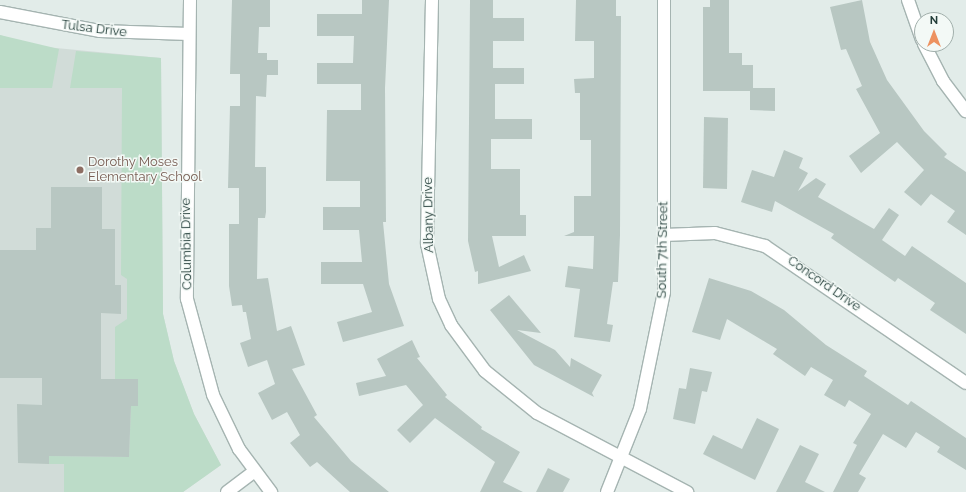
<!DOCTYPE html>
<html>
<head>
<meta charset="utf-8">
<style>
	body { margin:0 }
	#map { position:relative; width:966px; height:492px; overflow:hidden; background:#e2ece9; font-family:Raleway,sans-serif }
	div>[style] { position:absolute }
	.built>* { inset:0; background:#d1dcd8 }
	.green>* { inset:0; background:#bcdcc8 }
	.building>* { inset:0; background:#b8c7c2 }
	.roads { filter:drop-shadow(1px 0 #a5b4b1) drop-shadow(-1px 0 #a5b4b1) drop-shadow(0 1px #a5b4b1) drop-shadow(0 -1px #a5b4b1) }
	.street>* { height:12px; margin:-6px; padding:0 6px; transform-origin:6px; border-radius:6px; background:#fff }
	.dots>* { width:11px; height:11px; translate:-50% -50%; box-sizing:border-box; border:2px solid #f3f9f6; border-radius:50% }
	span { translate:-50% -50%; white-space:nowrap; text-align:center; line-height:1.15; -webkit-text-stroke:3px #f3f9f6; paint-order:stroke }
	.street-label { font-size:13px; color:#233d39 }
	.education-label { font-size:13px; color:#785e54 }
	.left { translate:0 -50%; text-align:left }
	.north { position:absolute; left:914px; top:12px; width:40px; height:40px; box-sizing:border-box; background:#f3f9f6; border:1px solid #a0aeaa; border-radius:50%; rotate:0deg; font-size:11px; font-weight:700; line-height:16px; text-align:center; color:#233d39 }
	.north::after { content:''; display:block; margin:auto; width:14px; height:18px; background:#ed9260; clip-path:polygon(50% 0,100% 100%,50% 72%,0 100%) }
</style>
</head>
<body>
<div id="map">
	<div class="built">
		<i style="clip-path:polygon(0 35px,35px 46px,161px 58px,163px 314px,174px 361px,194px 414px,221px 465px,183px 492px,0 492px)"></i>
	</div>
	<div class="green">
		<i style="clip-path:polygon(0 35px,59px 49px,52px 88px,0 88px)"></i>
		<i style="clip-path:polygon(76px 51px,161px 58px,163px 314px,174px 361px,194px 414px,221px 465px,183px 492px,64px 492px,64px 464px,49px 464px,49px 456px,129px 457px,131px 406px,138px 406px,115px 379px,115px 327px,127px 319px,127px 279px,121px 275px,122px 88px,70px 88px)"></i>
	</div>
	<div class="building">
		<i style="clip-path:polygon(232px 0,270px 0,270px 27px,259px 27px,258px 53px,267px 53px,267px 60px,278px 60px,278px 75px,267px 75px,266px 97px,256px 96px,255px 167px,266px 167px,266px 212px,265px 218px,258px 218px,257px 279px,268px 278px,277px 331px,291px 326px,305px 365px,292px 369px,317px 415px,314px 417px,351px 461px,389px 492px,350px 492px,317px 462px,310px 467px,290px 443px,300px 435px,287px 412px,272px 420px,258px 393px,275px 384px,267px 360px,248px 367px,240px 343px,251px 339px,246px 312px,243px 312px,242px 305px,232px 306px,229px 286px,229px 224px,239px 224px,239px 188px,228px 188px,230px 106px,240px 106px,240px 74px,230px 74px)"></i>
		<i style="clip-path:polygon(362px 0,389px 0,385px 88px,386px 222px,383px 222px,389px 284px,404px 326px,343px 342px,337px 322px,372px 312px,363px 284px,321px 284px,321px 262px,362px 262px,359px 230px,323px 230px,323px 207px,360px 207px,360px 181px,326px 181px,327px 110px,361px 110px,361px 84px,317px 84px,317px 63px,353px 63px,354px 36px,317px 36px,317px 14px,362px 14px)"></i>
		<i style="clip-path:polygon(470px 0,493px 0,493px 18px,524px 18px,524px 41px,493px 41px,493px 68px,524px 68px,524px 84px,495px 84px,495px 119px,532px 119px,532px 139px,491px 139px,491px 169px,520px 169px,520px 215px,526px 215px,526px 236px,492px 236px,499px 267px,524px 255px,531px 271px,478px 284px,478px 271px,475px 272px,468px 241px)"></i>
		<i style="clip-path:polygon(576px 0,616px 0,616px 16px,621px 16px,620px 235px,618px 282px,613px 282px,607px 324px,613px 325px,610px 342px,574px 337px,580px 289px,565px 287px,568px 266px,593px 269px,594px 236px,564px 236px,574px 232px,574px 196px,591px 196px,591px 140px,580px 140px,580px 93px,575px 93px,574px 79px,594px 78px,594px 41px,575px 41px)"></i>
		<i style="clip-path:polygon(710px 0,729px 0,729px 53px,742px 53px,742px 65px,753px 65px,753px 88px,775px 88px,775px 111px,750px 110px,750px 91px,703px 91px,703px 7px,710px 7px)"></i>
		<i style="clip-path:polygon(862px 0,870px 42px,887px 80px,924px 131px,947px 154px,944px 157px,966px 172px,966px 235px,947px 222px,955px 211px,931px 194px,921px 206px,904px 192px,924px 170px,897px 142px,861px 173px,849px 156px,880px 133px,856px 89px,862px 86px,846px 49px,841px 50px,830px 7px)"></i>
		<i style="clip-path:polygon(704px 117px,728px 118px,727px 189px,703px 188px)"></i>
		<i style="clip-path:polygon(784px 150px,803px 158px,799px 168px,808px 173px,798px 191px,816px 178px,826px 184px,818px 197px,874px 229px,889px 208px,899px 215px,882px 240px,905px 256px,912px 246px,966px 283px,966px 334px,930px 310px,935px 303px,898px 278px,895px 282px,831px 238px,834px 234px,775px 201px,772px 212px,741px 202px,752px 170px,774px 177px)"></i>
		<i style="clip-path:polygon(51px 187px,102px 187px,102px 229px,115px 229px,115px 285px,121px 285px,121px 314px,101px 313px,101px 379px,138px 379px,138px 406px,131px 406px,129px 457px,49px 456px,49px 464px,18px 463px,17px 404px,42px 405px,42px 378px,0 378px,0 250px,36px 250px,36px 228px,51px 228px)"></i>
		<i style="clip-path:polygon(709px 278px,751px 291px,784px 310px,826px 345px,867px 371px,864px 376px,908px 405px,911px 401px,966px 438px,966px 470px,937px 452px,940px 447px,916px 432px,906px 448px,883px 434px,859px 474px,866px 478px,858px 492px,833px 492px,857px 445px,853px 443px,871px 414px,849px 400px,845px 407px,824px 395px,833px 380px,811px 367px,805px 376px,773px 354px,777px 349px,727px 319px,720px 340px,692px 332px)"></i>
		<i style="clip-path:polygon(509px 295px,541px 333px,517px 330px,555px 350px,570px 367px,571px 358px,602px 375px,592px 393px,594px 397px,534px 365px,490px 310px)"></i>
		<i style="clip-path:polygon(412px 340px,420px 357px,417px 358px,447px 395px,445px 397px,482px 427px,481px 429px,520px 452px,503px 482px,523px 492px,480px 492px,495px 462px,435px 418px,410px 443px,397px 430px,423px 405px,406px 385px,359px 396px,356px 383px,386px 376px,377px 359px)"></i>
		<i style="clip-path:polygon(690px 368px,712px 372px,707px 392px,702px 391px,695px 424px,673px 419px,679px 388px,686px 389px)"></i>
		<i style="clip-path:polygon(757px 418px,779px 429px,755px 480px,703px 454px,713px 435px,742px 449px)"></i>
		<i style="clip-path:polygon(800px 445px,819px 454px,805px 482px,825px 492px,776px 492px)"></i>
		<i style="clip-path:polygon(548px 468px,570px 479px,563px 492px,536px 492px)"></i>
	</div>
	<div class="roads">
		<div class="street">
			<i style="left:190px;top:0;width:299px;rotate:90.6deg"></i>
			<i style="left:187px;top:299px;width:99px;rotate:74.8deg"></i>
			<i style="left:213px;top:395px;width:60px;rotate:64.3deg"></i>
			<i style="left:239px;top:449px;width:54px;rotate:53.3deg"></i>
			<i style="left:432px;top:0;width:244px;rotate:91.2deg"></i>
			<i style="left:427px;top:244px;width:56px;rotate:77.7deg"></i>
			<i style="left:439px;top:299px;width:29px;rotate:65deg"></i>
			<i style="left:451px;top:325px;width:57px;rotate:53.5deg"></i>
			<i style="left:485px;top:371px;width:67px;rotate:38.9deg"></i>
			<i style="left:537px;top:413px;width:170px;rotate:27.8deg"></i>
			<i style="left:908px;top:0;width:42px;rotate:70.7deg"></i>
			<i style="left:0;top:12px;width:102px;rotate:10.8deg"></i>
			<i style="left:100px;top:31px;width:89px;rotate:1.9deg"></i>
			<i style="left:924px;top:44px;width:42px;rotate:62.8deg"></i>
			<i style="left:943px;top:81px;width:38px;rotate:53deg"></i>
			<i style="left:664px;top:235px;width:51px;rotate:-2.2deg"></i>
			<i style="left:715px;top:233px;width:52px;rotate:14.6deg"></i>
			<i style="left:765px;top:246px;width:243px;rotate:34.3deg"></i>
			<i style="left:227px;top:492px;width:34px;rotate:-37deg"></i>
			<i style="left:607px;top:492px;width:89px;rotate:-68.3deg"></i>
			<i style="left:640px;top:409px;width:119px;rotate:-78.4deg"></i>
			<i style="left:664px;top:292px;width:292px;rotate:-90deg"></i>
		</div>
	</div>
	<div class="dots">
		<i style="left:80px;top:170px;background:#8d6e63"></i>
	</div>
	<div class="street-label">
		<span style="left:94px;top:29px;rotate:7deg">Tulsa Drive</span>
		<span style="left:429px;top:215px;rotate:-91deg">Albany Drive</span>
		<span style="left:187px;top:244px;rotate:-91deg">Columbia Drive</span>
		<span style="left:663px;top:250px;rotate:-89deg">South 7th Street</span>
		<span style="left:824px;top:284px;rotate:35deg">Concord Drive</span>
	</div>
	<div class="education-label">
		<span class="left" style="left:88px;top:170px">Dorothy Moses<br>Elementary School</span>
	</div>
	<div class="north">N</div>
</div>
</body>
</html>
